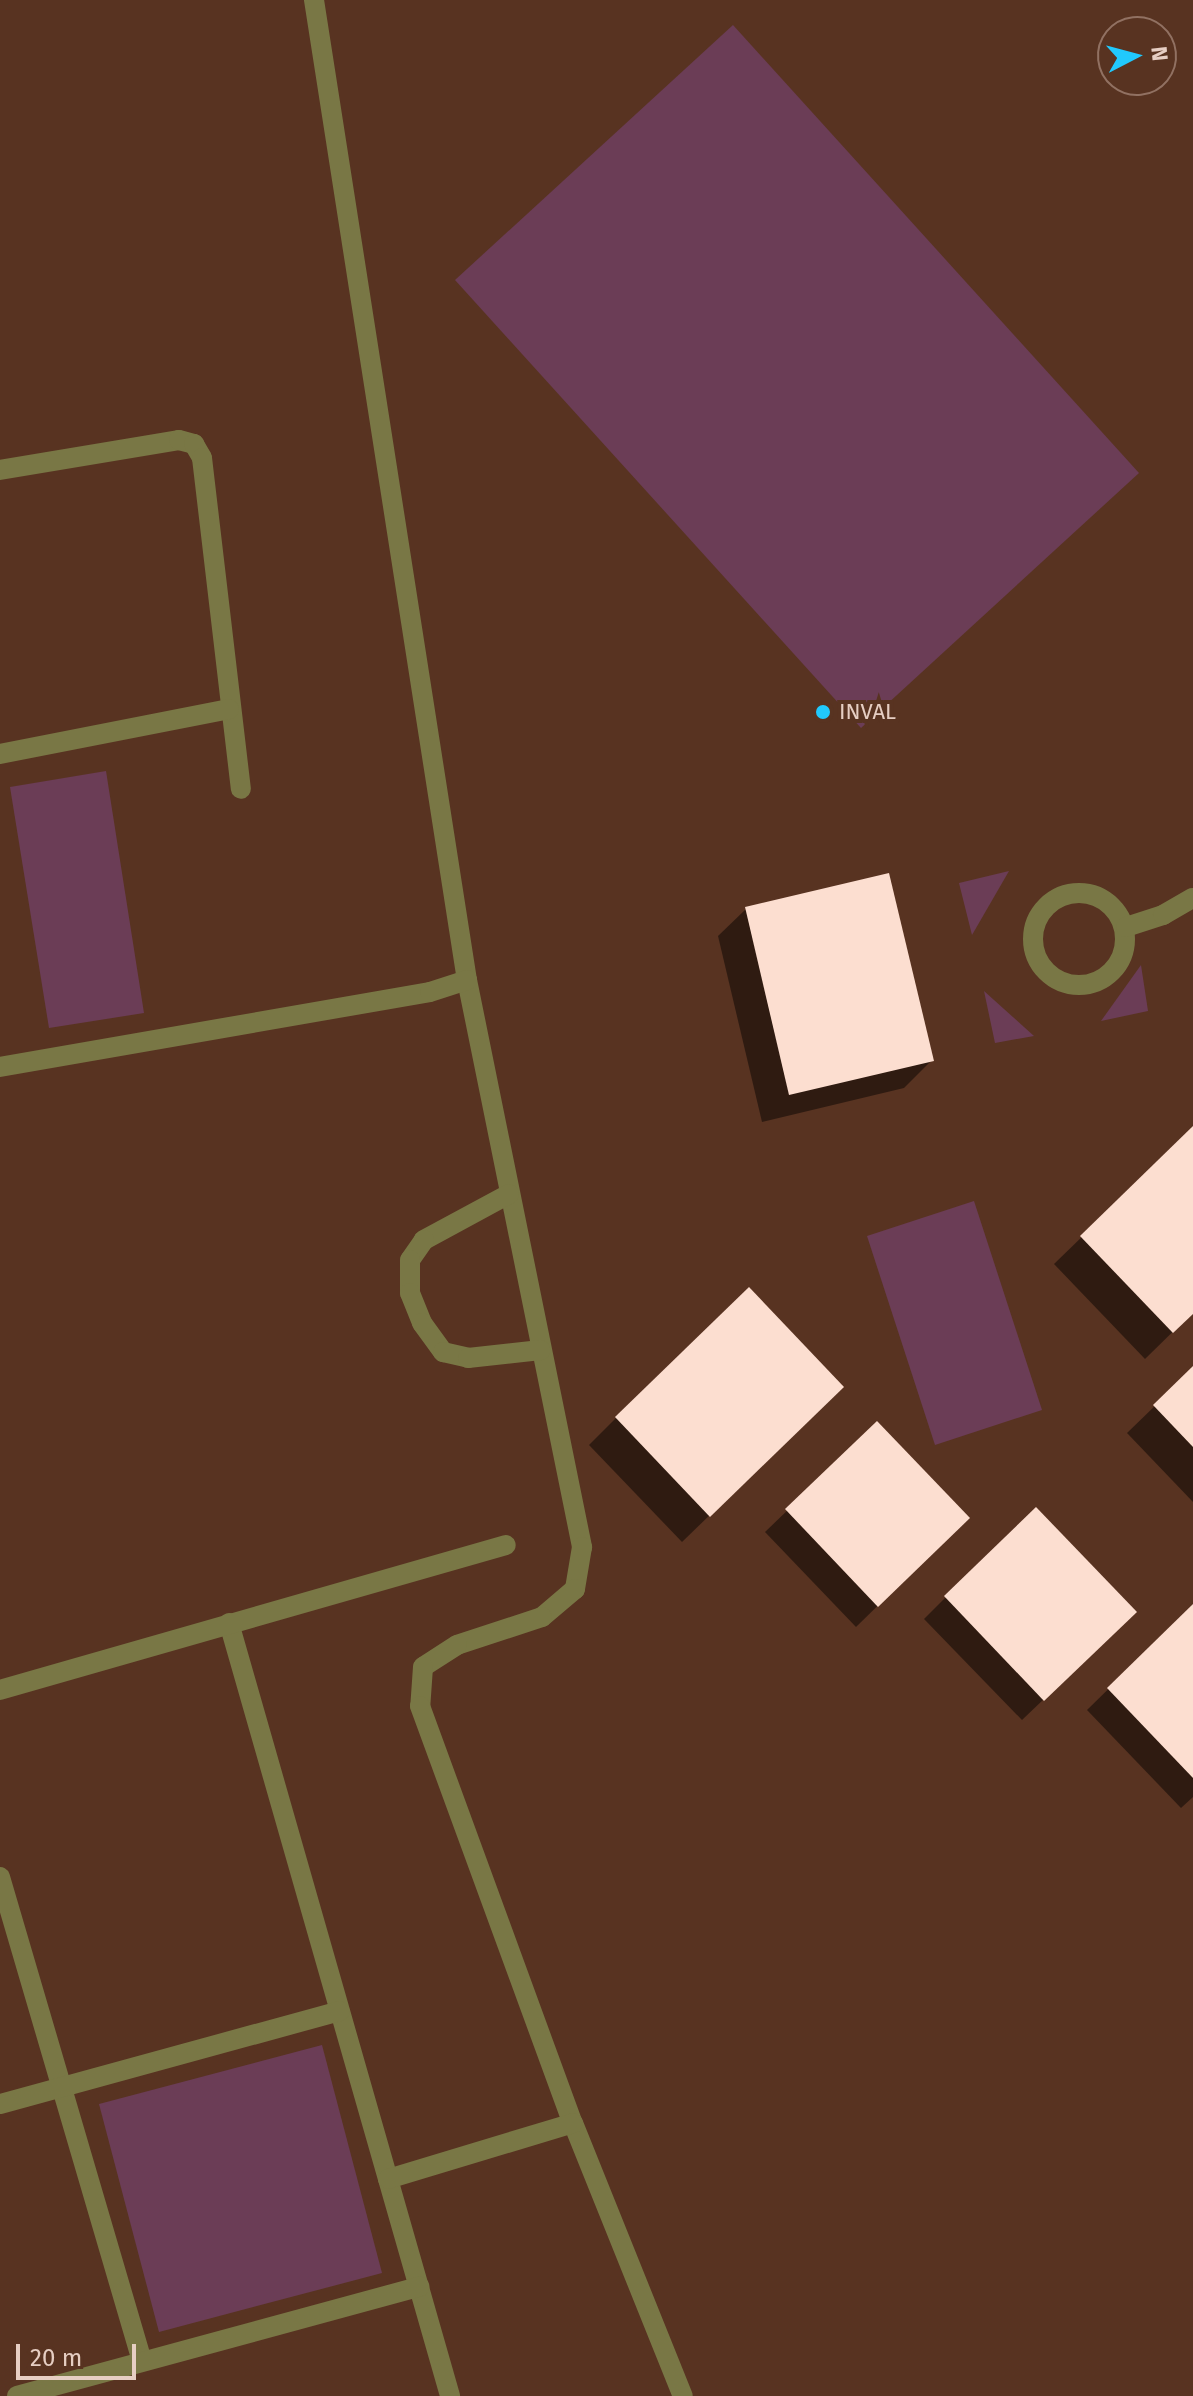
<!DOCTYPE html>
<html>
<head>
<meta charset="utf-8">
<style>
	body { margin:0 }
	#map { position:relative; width:1193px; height:2396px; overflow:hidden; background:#583321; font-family:"Fira Sans",sans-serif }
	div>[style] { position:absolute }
	.green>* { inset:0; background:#6b3d56 }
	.shadow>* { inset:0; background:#0007 }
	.building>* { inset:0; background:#fcded0 }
	.minor>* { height:20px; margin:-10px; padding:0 10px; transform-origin:10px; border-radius:10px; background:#797745 }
	.minor>.ring { margin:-10px; padding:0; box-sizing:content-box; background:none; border:20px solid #797745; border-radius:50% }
	.dots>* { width:22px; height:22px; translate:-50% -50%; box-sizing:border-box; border:4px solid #583321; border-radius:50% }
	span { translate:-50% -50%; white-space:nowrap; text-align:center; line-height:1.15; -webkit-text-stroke:8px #583321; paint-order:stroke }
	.poi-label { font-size:22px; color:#e6cec3 }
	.left { translate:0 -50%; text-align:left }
	.north { position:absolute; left:1097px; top:16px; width:80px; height:80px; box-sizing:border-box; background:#583321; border:2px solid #917162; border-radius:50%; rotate:84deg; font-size:22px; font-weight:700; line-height:32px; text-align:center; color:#e6cec3 }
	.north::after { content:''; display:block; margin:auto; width:28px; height:36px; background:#21c9fd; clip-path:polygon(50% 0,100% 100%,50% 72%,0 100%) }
	.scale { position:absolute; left:16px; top:2344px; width:120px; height:36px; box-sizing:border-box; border:4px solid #e6cec3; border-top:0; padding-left:10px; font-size:24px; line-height:28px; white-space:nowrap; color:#e6cec3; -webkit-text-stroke:6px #583321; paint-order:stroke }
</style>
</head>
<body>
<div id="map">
	<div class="green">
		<i style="clip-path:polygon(733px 25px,1139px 473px,861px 728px,455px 280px)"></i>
		<i style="clip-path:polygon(106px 771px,144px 1013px,49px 1028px,10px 787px)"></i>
		<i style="clip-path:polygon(1009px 871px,972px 935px,959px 883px)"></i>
		<i style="clip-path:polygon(1141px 965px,1148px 1011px,1101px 1021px)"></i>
		<i style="clip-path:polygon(984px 991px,1034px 1036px,995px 1043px)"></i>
		<i style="clip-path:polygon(974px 1201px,1042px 1410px,935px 1445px,867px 1236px)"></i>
		<i style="clip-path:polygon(322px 2045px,382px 2273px,159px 2332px,99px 2104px)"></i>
	</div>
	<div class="shadow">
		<i style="clip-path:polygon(746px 909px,931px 1061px,904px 1088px,762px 1122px,718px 936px)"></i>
		<i style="clip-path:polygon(1193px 1129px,1193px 1312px,1145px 1359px,1054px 1264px)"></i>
		<i style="clip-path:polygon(1193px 1369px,1193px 1502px,1127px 1433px)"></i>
		<i style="clip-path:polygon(814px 1414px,682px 1542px,589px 1445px,616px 1418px)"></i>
		<i style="clip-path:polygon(877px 1424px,946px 1539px,856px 1627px,765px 1532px)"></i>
		<i style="clip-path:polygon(945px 1598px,1113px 1633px,1022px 1720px,924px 1619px)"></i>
		<i style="clip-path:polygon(1193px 1606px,1193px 1797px,1181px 1808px,1087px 1710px)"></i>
	</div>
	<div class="building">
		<i style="clip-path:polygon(889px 873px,934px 1061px,789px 1095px,745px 907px)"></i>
		<i style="clip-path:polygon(1193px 1126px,1193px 1314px,1173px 1333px,1080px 1236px)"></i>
		<i style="clip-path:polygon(749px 1287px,844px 1387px,710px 1517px,615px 1417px)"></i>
		<i style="clip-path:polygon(1193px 1366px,1193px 1447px,1153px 1405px)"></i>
		<i style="clip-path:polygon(877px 1421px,970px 1518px,878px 1607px,785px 1509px)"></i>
		<i style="clip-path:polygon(1036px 1507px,1137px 1612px,1044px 1701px,944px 1596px)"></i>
		<i style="clip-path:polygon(1193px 1604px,1193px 1778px,1107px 1688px)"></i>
	</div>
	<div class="minor">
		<i style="left:314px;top:0;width:992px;rotate:81.13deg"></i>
		<i style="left:467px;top:980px;width:579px;rotate:78.53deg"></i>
		<i style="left:582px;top:1547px;width:43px;rotate:99.5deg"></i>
		<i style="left:575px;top:1589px;width:43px;rotate:139.7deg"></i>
		<i style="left:542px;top:1617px;width:89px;rotate:161.8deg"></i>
		<i style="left:457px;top:1645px;width:40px;rotate:147.1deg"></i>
		<i style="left:423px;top:1667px;width:39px;rotate:94deg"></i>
		<i style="left:420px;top:1706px;width:444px;rotate:69.9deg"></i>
		<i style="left:573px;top:2123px;width:294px;rotate:68.1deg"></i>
		<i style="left:0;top:470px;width:181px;rotate:-9.5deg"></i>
		<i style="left:179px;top:440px;width:16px;rotate:15deg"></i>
		<i style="left:194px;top:444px;width:16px;rotate:60deg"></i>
		<i style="left:202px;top:458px;width:333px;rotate:83.3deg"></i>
		<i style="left:0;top:754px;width:233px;rotate:-11.1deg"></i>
		<i class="ring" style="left:1033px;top:893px;width:72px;height:72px"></i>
		<i style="left:1126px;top:927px;width:39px;rotate:-18deg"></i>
		<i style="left:1163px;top:915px;width:34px;rotate:-30deg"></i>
		<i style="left:0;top:1067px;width:436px;rotate:-9.9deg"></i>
		<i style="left:430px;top:992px;width:39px;rotate:-18deg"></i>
		<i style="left:509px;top:1194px;width:97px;rotate:151.6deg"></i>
		<i style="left:424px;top:1240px;width:24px;rotate:125deg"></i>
		<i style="left:410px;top:1260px;width:33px;rotate:90deg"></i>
		<i style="left:410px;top:1293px;width:32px;rotate:68deg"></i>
		<i style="left:422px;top:1323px;width:36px;rotate:54deg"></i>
		<i style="left:443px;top:1352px;width:26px;rotate:13deg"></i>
		<i style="left:468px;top:1358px;width:73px;rotate:-6.3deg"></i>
		<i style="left:229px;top:1623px;width:804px;rotate:74.04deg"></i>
		<i style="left:0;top:1690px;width:526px;rotate:-15.99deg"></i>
		<i style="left:0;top:1877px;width:504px;rotate:73.65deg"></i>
		<i style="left:0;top:2104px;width:352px;rotate:-15.3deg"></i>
		<i style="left:388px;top:2179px;width:193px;rotate:-16.8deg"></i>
		<i style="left:17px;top:2396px;width:417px;rotate:-15.2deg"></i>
	</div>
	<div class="dots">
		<i style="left:823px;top:712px;background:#21c9fd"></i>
	</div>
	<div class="poi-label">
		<span class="left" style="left:839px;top:712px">INVAL</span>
	</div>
	<div class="north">N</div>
	<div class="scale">20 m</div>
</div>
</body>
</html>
